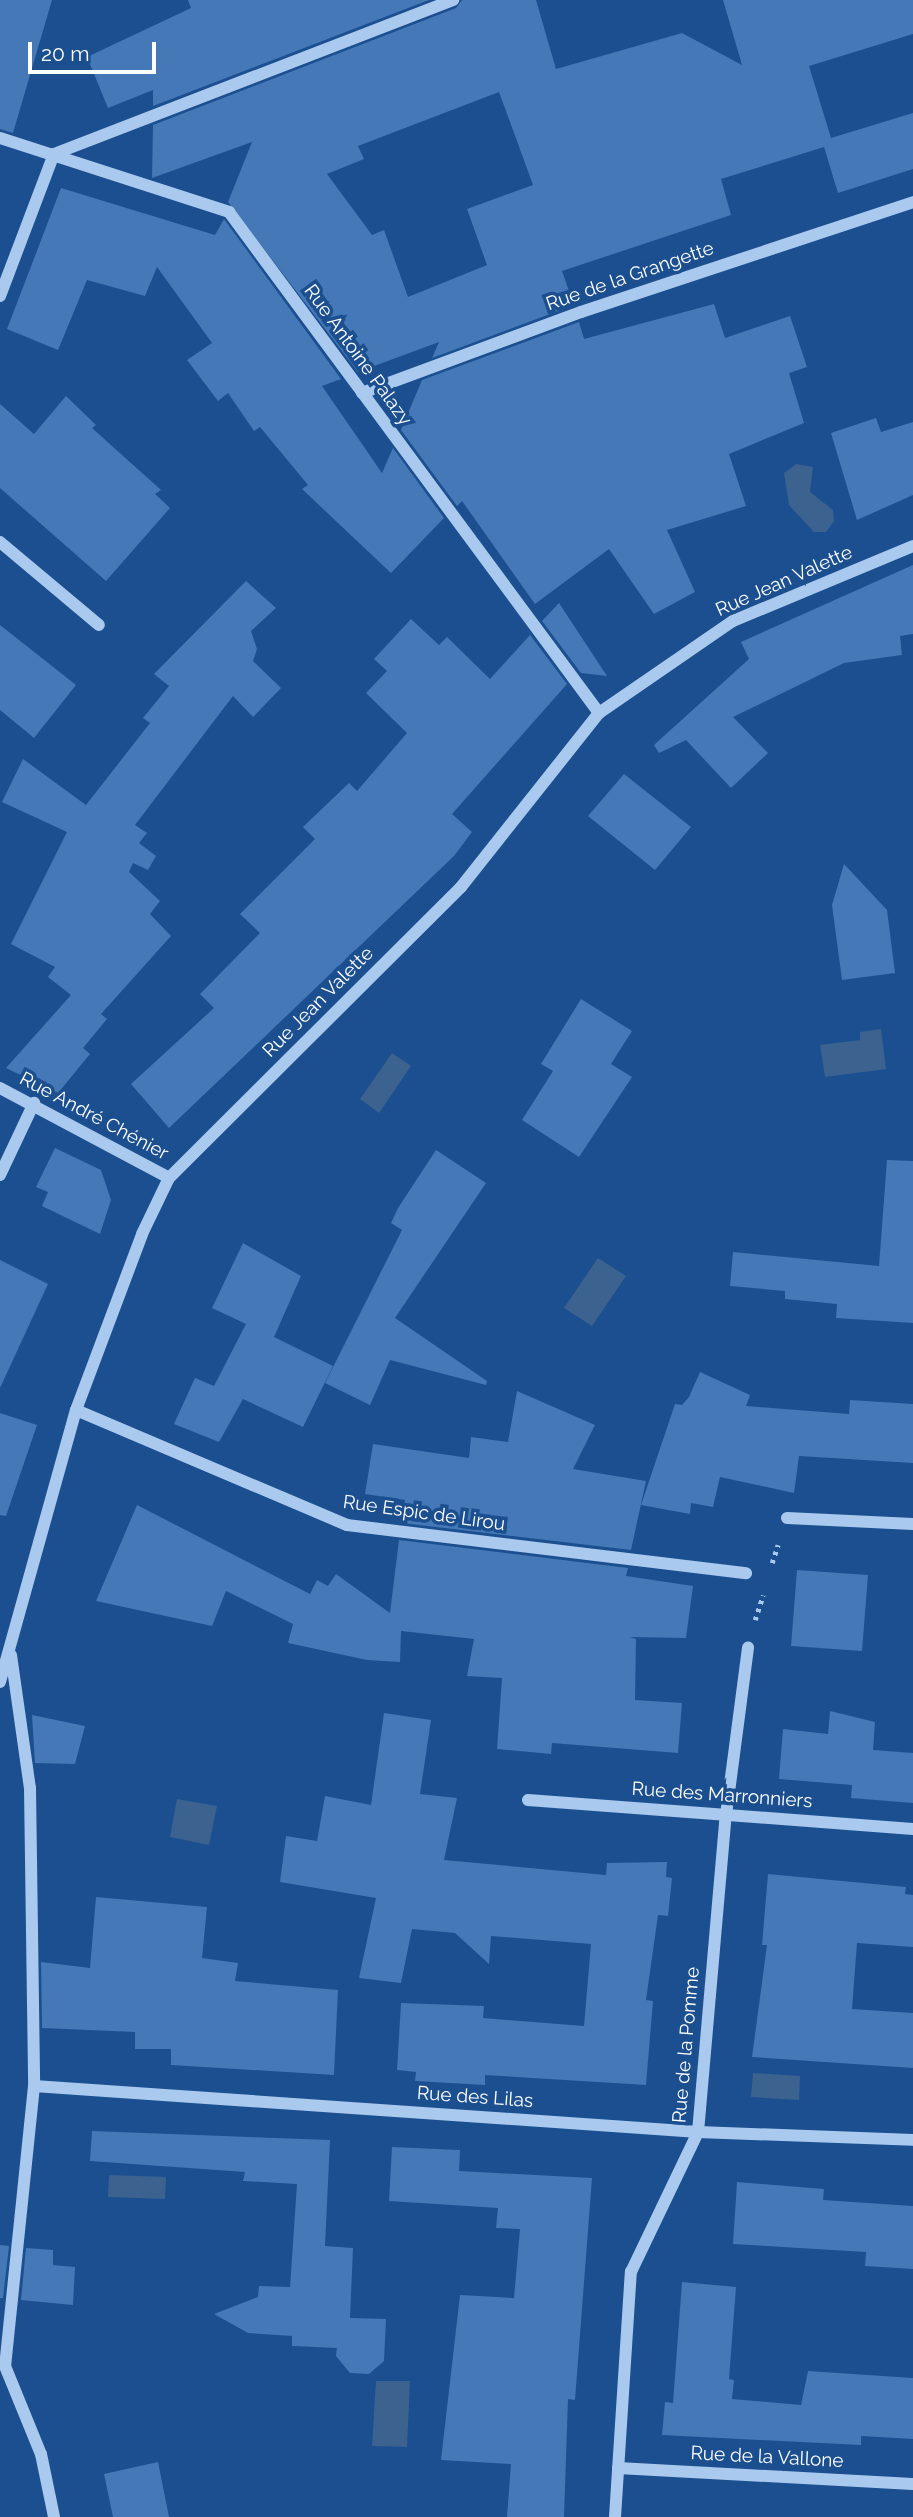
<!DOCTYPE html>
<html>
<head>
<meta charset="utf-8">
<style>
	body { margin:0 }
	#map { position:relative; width:913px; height:2517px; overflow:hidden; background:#1b4f8f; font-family:Raleway,sans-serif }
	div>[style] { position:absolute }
	.water>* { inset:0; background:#3c6290 }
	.building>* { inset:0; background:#4478b7 }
	.path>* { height:4.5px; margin-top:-2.25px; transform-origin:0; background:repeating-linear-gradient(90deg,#a9c9ee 0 3.5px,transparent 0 8.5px) }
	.minor>* { height:12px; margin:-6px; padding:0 6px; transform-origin:6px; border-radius:6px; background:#a9c9ee }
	span { translate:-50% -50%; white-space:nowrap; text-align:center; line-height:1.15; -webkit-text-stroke:7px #1b4f8f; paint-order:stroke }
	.street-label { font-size:19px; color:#fff }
	.scale { position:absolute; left:28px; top:42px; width:128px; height:32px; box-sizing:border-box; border:4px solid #fff; border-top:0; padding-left:9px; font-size:21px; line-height:24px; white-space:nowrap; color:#fff; -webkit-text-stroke:5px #1b4f8f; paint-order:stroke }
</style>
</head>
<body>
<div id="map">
	<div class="water">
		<i style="clip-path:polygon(796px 464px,813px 467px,810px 492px,833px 510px,834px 521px,826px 532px,814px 532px,789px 505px,784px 473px)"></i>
		<i style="clip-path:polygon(881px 1029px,886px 1069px,825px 1077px,820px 1045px,860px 1040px,860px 1032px)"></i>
		<i style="clip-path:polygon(392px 1053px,411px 1066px,379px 1113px,360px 1099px)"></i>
		<i style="clip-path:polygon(598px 1258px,626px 1276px,592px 1326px,564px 1308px)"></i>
		<i style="clip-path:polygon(177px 1799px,217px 1806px,209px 1845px,170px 1837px)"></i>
		<i style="clip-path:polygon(753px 2073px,800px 2076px,799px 2100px,751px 2097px)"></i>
		<i style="clip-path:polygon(109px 2175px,166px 2177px,165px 2199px,108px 2197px)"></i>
		<i style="clip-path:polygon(376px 2381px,410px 2381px,407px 2447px,372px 2446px)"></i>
	</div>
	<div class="building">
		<i style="clip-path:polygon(0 0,52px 0,13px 133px,0 129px)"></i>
		<i style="clip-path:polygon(188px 0,429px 0,153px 106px,153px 90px,108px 108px,87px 57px,191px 8px)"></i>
		<i style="clip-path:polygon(evenodd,462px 0,536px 0,556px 69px,682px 33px,742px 65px,723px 0,913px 0,913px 34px,809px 66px,831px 138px,913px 113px,913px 169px,838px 193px,824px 147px,721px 179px,731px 215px,562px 271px,574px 305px,432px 358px,439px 342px,358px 372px,228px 202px,252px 142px,152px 178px,153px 125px,456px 8px,462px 0,499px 92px,533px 185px,467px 209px,487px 265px,408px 297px,384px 230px,372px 235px,327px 174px,364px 159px,358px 146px,499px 92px)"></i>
		<i style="clip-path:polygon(61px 188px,215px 235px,224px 219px,341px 379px,322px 386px,382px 473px,393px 448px,444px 518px,391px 573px,302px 489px,308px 485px,260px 427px,254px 431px,228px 393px,218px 401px,187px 360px,212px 343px,157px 267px,145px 296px,87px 280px,58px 350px,7px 329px)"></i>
		<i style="clip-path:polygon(714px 304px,725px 338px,790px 316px,807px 367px,789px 373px,804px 423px,729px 454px,746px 506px,667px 530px,695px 592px,654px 614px,609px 549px,535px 604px,462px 501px,457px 506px,401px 430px,422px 380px,579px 322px,584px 339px)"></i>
		<i style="clip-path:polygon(66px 396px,96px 425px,92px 428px,161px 490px,155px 494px,170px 508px,106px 581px,0 488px,0 404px,34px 434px)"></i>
		<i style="clip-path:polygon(876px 418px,881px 432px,913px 422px,913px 495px,857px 520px,831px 433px)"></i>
		<i style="clip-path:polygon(913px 565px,913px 634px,900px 636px,902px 655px,844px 663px,733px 717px,768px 753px,731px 788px,686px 740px,659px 753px,654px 745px,749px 659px,741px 642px)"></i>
		<i style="clip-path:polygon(246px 581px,276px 608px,251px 631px,257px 649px,253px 661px,281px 688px,253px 717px,233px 696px,135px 825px,147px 833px,139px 843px,156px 856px,148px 870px,133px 863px,129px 872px,160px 901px,150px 914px,171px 936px,101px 1014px,107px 1019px,83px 1048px,90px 1054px,58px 1093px,6px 1068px,71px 995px,48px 977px,55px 967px,11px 944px,67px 832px,2px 802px,23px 759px,86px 805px,150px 723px,143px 718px,169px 686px,154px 674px)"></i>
		<i style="clip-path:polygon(559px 603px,607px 676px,581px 673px,542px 621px)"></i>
		<i style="clip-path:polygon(411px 619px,439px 645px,447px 637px,490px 679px,530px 635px,567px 684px,452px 814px,472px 832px,454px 856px,169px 1128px,131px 1084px,214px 1008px,200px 994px,260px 933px,240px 914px,315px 839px,303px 827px,349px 783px,357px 791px,407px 733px,366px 693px,387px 671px,374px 659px)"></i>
		<i style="clip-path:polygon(0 625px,76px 685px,34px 738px,0 710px)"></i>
		<i style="clip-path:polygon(624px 774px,691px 827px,655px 870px,588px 816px)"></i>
		<i style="clip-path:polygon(844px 864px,887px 910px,895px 973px,842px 980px,832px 905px)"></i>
		<i style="clip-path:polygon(581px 999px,632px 1031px,611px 1064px,632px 1077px,579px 1157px,522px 1120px,553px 1071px,541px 1064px)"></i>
		<i style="clip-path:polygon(55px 1148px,101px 1170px,111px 1200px,100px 1234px,42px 1206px,48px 1192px,36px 1187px)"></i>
		<i style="clip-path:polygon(436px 1150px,486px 1183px,395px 1318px,487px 1381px,486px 1385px,390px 1360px,370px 1405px,325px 1383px,402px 1230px,391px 1223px,398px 1208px)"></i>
		<i style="clip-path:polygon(887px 1160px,913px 1161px,913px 1323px,836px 1318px,837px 1304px,785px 1299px,785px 1291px,730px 1286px,733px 1252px,879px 1266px)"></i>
		<i style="clip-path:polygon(243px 1243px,301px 1276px,274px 1337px,333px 1366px,303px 1427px,243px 1399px,219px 1442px,174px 1424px,195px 1378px,214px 1386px,246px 1324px,212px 1308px)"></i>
		<i style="clip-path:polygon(0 1260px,48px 1284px,0 1388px)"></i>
		<i style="clip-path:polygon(700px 1372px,750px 1395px,746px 1406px,849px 1414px,850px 1400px,913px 1404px,913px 1463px,799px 1456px,794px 1493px,720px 1477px,713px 1507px,691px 1503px,690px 1514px,641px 1505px,675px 1404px,682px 1405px,689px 1397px)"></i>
		<i style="clip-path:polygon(517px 1391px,595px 1425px,573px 1469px,646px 1481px,631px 1550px,402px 1523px,405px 1500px,365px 1494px,373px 1444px,469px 1458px,471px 1437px,508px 1442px)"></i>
		<i style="clip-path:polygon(0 1413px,37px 1425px,6px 1516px,0 1515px)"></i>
		<i style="clip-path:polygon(137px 1505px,310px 1594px,317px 1580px,328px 1586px,336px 1574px,390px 1613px,399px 1540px,628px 1568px,626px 1576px,693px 1586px,686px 1638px,630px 1637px,636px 1639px,635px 1700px,682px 1703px,678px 1753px,552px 1743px,551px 1754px,497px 1749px,502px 1678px,467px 1676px,474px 1639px,401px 1631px,400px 1662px,367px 1660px,288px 1643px,293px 1624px,226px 1591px,212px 1626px,96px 1601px)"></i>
		<i style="clip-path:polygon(797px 1570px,868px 1575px,862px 1651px,791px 1646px)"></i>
		<i style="clip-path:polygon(830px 1711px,875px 1722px,873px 1750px,913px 1753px,913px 1803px,851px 1798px,852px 1785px,779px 1779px,783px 1729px,828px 1734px)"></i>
		<i style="clip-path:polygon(384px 1713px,431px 1720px,420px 1794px,457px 1798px,444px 1860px,606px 1875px,607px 1863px,667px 1862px,666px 1877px,672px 1878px,668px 1916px,658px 1915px,646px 2000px,653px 2001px,646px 2085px,485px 2075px,485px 2085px,415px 2081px,416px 2072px,397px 2070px,401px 2003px,484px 2006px,483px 2018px,584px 2026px,591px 1944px,491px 1936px,489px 1964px,455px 1933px,412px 1929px,401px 1983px,359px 1978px,376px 1898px,280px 1882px,286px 1836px,317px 1841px,325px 1796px,371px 1805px)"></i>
		<i style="clip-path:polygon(32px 1715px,85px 1726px,75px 1764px,35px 1763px)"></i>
		<i style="clip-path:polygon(768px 1874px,906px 1887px,905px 1894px,913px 1895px,913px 1947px,857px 1943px,852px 2009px,913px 2013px,913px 2068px,752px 2057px,767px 1945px,762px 1945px)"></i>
		<i style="clip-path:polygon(96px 1897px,207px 1907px,202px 1958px,238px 1963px,235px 1981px,338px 1990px,334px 2075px,171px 2065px,171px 2049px,135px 2049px,135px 2032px,42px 2028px,41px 1962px,90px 1968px)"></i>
		<i style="clip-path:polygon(92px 2131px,330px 2140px,325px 2246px,353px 2248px,350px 2318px,386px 2319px,384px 2361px,369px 2374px,350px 2373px,336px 2356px,337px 2348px,292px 2346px,292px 2336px,248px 2333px,214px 2314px,258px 2297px,259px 2286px,290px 2287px,297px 2184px,243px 2181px,245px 2172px,90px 2161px)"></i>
		<i style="clip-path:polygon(392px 2147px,460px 2150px,459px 2171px,592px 2178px,575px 2400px,568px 2399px,564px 2517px,507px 2517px,511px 2464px,441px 2460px,460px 2295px,514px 2298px,520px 2229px,496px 2228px,498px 2208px,389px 2201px)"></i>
		<i style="clip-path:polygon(737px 2182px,824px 2189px,823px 2200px,913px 2206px,913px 2269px,865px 2266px,866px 2252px,733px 2244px)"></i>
		<i style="clip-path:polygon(0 2245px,9px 2246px,3px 2298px,0 2298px)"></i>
		<i style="clip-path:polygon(26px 2248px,53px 2250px,53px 2265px,75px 2267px,73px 2305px,21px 2300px)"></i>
		<i style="clip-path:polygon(682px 2282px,736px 2287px,729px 2379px,734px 2380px,732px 2399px,801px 2405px,808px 2371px,913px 2378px,913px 2439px,861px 2436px,861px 2445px,662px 2435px,665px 2402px,673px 2403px)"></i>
		<i style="clip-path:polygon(158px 2462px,169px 2517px,113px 2517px,104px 2474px)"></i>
	</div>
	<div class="path">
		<i style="left:772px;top:1563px;width:19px;rotate:-72deg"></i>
		<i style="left:755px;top:1620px;width:26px;rotate:-72deg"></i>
	</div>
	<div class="minor">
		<i style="left:0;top:138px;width:241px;rotate:17.9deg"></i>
		<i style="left:229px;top:212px;width:623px;rotate:53.55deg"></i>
		<i style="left:0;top:296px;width:152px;rotate:-69.2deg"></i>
		<i style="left:54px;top:154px;width:428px;rotate:-21.1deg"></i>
		<i style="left:362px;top:393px;width:233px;rotate:-20.3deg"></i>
		<i style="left:581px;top:312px;width:350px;rotate:-18.3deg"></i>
		<i style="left:0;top:542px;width:129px;rotate:40deg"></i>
		<i style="left:0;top:1088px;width:191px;rotate:28deg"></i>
		<i style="left:0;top:1175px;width:80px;rotate:-64.7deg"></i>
		<i style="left:76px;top:1410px;width:294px;rotate:23deg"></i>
		<i style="left:347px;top:1525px;width:402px;rotate:6.9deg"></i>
		<i style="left:787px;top:1518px;width:126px;rotate:2.7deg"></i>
		<i style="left:11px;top:1655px;width:134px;rotate:81.9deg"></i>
		<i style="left:30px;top:1788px;width:298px;rotate:89.2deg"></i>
		<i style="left:34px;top:2086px;width:281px;rotate:95.9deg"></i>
		<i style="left:5px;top:2366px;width:95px;rotate:67.8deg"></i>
		<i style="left:41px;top:2454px;width:64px;rotate:78.3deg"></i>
		<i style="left:0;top:1682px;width:282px;rotate:-74.4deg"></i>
		<i style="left:76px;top:1410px;width:188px;rotate:-69.4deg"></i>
		<i style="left:142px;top:1234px;width:62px;rotate:-64.3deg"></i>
		<i style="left:169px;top:1178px;width:412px;rotate:-44.9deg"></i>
		<i style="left:461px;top:887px;width:222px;rotate:-51.6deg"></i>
		<i style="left:599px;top:713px;width:163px;rotate:-34.5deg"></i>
		<i style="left:733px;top:621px;width:195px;rotate:-22.6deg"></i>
		<i style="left:528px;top:1800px;width:386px;rotate:4.3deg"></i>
		<i style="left:34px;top:2086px;width:666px;rotate:3.96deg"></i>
		<i style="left:698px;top:2132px;width:215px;rotate:2.1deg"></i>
		<i style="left:618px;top:2468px;width:295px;rotate:3.1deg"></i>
		<i style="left:615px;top:2517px;width:246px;rotate:-86.3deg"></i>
		<i style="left:631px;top:2272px;width:155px;rotate:-64.4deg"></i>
		<i style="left:698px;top:2132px;width:318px;rotate:-85deg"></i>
		<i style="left:726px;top:1815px;width:169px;rotate:-82.5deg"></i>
	</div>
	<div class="street-label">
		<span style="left:630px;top:276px;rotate:-19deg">Rue de la Grangette</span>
		<span style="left:358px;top:355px;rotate:54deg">Rue Antoine Palazy</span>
		<span style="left:784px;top:581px;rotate:-24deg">Rue Jean Valette</span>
		<span style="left:318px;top:1002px;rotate:-45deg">Rue Jean Valette</span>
		<span style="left:94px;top:1116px;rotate:28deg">Rue André Chénier</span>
		<span style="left:424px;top:1513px;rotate:8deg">Rue Espic de Lirou</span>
		<span style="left:722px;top:1795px;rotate:4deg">Rue des Marronniers</span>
		<span style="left:686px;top:2045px;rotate:-85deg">Rue de la Pomme</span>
		<span style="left:475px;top:2097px;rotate:4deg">Rue des Lilas</span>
		<span style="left:767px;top:2457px;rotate:3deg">Rue de la Vallone</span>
	</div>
	<div class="scale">20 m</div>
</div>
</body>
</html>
